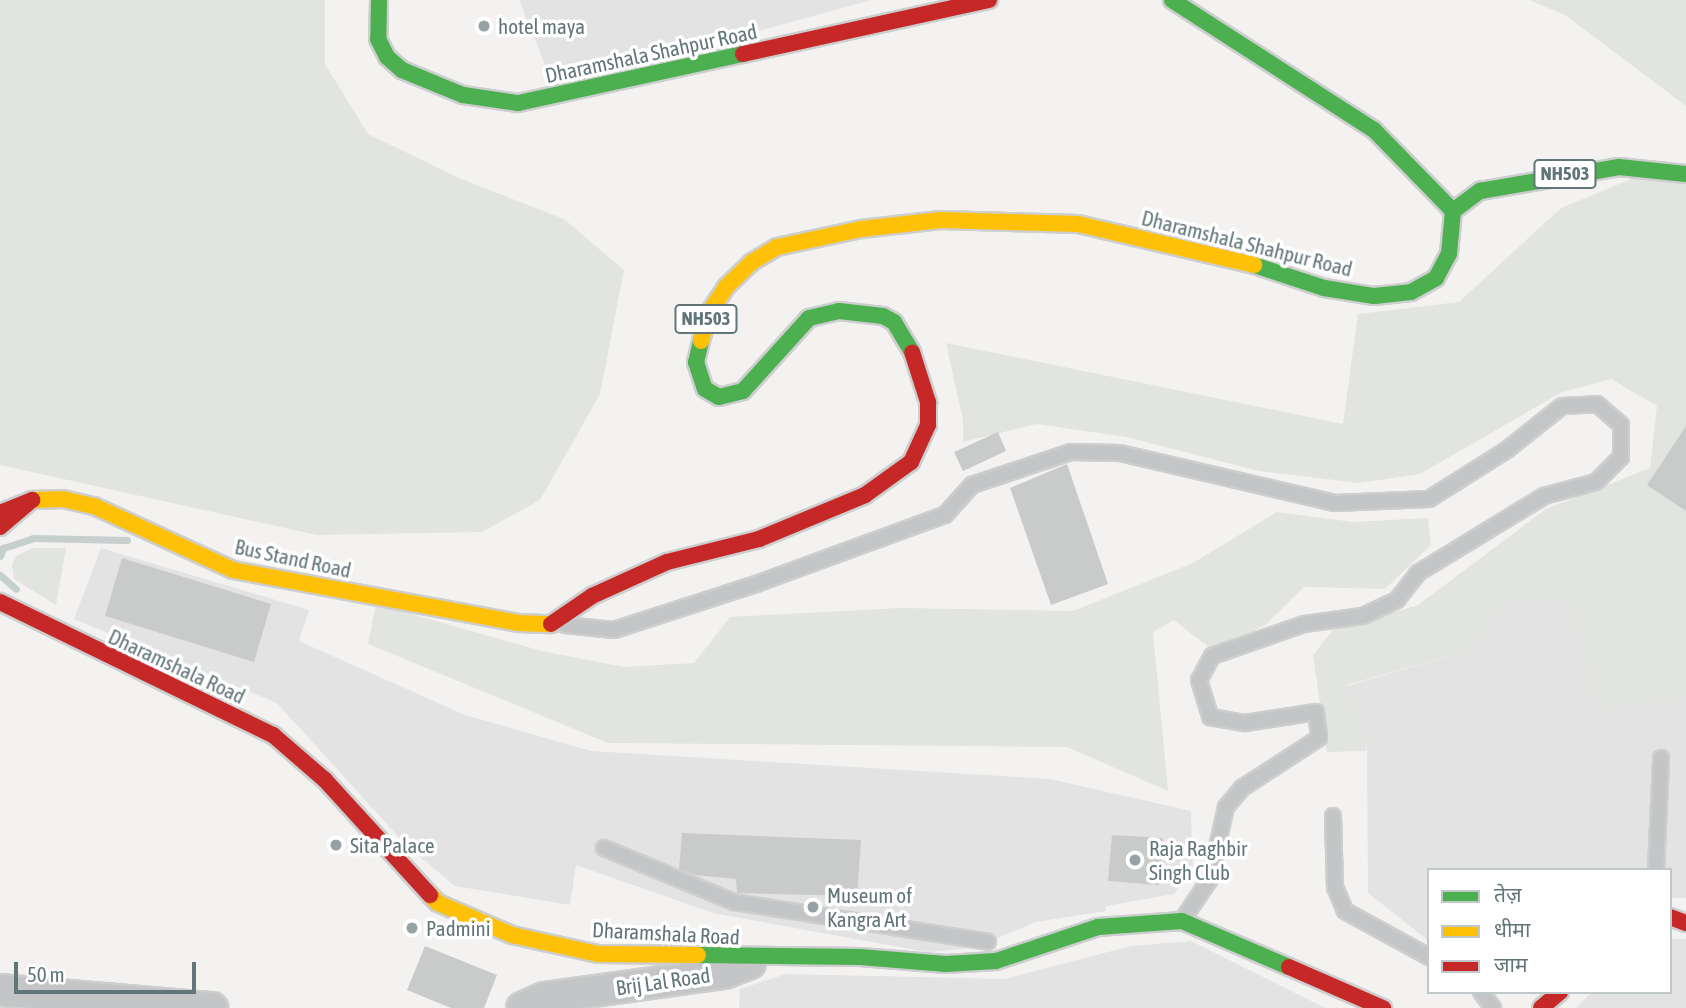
<!DOCTYPE html>
<html>
<head>
<meta charset="utf-8">
<style>
	body { margin:0 }
	#map { position:relative; width:1686px; height:1008px; overflow:hidden; background:#f3f2f1; font-family:"Asap Condensed","Noto Sans Devanagari",sans-serif }
	div>[style] { position:absolute }
	.built>* { inset:0; background:#e3e3e3 }
	.green>* { inset:0; background:#e2e4df }
	.stream>* { height:7px; margin:-3.5px; padding:0 3.5px; transform-origin:3.5px; border-radius:3.5px; background:#c4cfce }
	.building>* { inset:0; background:#c9caca }
	.roads { filter:drop-shadow(2px 0 #cdcece) drop-shadow(-2px 0 #cdcece) drop-shadow(0 2px #cdcece) drop-shadow(0 -2px #cdcece) }
	.lane>* { height:14px; margin:-7px; padding:0 7px; transform-origin:7px; border-radius:7px; background:#c3c5c6 }
	.street>* { height:30px; margin:-15px; padding:0 15px; transform-origin:15px; border-radius:15px; background:#c3c5c6 }
	.fast>* { height:16px; margin:-8px; padding:0 8px; transform-origin:8px; border-radius:8px; background:#4caf50 }
	.slow>* { height:16px; margin:-8px; padding:0 8px; transform-origin:8px; border-radius:8px; background:#ffc107 }
	.jam>* { height:16px; margin:-8px; padding:0 8px; transform-origin:8px; border-radius:8px; background:#c62828 }
	.dots>* { width:19px; height:19px; translate:-50% -50%; box-sizing:border-box; border:4px solid #fff; border-radius:50% }
	span { translate:-50% -50%; white-space:nowrap; text-align:center; line-height:1.15; -webkit-text-stroke:7px #fff; paint-order:stroke }
	.shield-label span { padding:2px 5px; background:#fff; border:2px solid; border-radius:5px; -webkit-text-stroke-width:0 }
	.shield-label { font-size:19px; color:#627679; font-weight:700 }
	.poi-label { font-size:21px; color:#627679 }
	.left { translate:0 -50%; text-align:left }
	.street-label { font-size:21px; color:#627679 }
	.legend { position:absolute; left:1427px; top:868px; width:245px; height:126px; box-sizing:border-box; background:#fff; border:2px solid #c0c8c9; margin:0; padding:9px 12px; list-style:none; font-size:21px; color:#627679 }
	.legend li { display:flex; align-items:center; gap:14px; height:35px }
	.legend b { width:35px; border:2px solid #c0c8c9 }
	.scale { position:absolute; left:14px; top:962px; width:182px; height:32px; box-sizing:border-box; border:4px solid #627679; border-top:0; padding-left:9px; font-size:21px; line-height:24px; white-space:nowrap; color:#627679; -webkit-text-stroke:5px #fff; paint-order:stroke }
</style>
</head>
<body>
<div id="map">
	<div class="built">
		<i style="clip-path:polygon(519px 0,871px 0,554px 87px)"></i>
		<i style="clip-path:polygon(101px 548px,309px 610px,299px 641px,465px 715px,591px 751px,1050px 779px,1191px 811px,1193px 866px,1174px 894px,1106px 906px,1106px 911px,1036px 922px,973px 948px,927px 952px,713px 913px,576px 865px,570px 905px,455px 886px,407px 846px,277px 703px,74px 619px)"></i>
		<i style="clip-path:polygon(1568px 600px,1597px 710px,1686px 699px,1686px 898px,1670px 898px,1670px 870px,1429px 870px,1429px 941px,1368px 893px,1367px 738px,1347px 686px,1472px 649px,1502px 603px)"></i>
		<i style="clip-path:polygon(1670px 939px,1686px 939px,1686px 1008px,1576px 1008px,1592px 992px,1670px 992px)"></i>
		<i style="clip-path:polygon(1191px 941px,1325px 1008px,739px 1008px,740px 989px,786px 974px,1005px 979px,1131px 946px)"></i>
	</div>
	<div class="green">
		<i style="clip-path:polygon(0 0,325px 0,325px 64px,368px 134px,459px 178px,564px 219px,624px 270px,600px 394px,540px 500px,482px 532px,317px 535px,0 465px)"></i>
		<i style="clip-path:polygon(1529px 0,1686px 0,1686px 106px,1565px 15px)"></i>
		<i style="clip-path:polygon(1646px 173px,1686px 182px,1686px 699px,1597px 710px,1568px 600px,1502px 603px,1472px 649px,1347px 685px,1367px 738px,1366px 751px,1327px 752px,1313px 655px,1333px 630px,1418px 605px,1546px 509px,1650px 468px,1657px 406px,1611px 379px,1560px 393px,1420px 474px,1359px 483px,1259px 471px,1126px 437px,1037px 424px,963px 442px,963px 420px,946px 343px,1343px 424px,1358px 314px,1459px 302px,1561px 208px)"></i>
		<i style="clip-path:polygon(1277px 512px,1353px 522px,1428px 518px,1431px 545px,1385px 589px,1304px 587px,1265px 625px,1215px 652px,1174px 620px,1153px 632px,1168px 791px,1067px 747px,608px 743px,368px 644px,376px 604px,542px 651px,624px 667px,694px 663px,730px 617px,900px 608px,1073px 611px,1193px 563px)"></i>
		<i style="clip-path:polygon(33px 548px,66px 548px,56px 605px,14px 579px,12px 565px,16px 556px)"></i>
	</div>
	<div class="stream">
		<i style="left:0;top:556px;width:9px;rotate:-69deg"></i>
		<i style="left:3px;top:548px;width:32px;rotate:-18deg"></i>
		<i style="left:33px;top:538px;width:94px;rotate:1.2deg"></i>
		<i style="left:0;top:575px;width:21px;rotate:41deg"></i>
	</div>
	<div class="building">
		<i style="clip-path:polygon(1686px 426px,1686px 511px,1647px 485px)"></i>
		<i style="clip-path:polygon(998px 432px,1006px 451px,963px 471px,954px 452px)"></i>
		<i style="clip-path:polygon(1067px 464px,1108px 584px,1051px 605px,1010px 488px)"></i>
		<i style="clip-path:polygon(122px 558px,271px 604px,254px 662px,105px 616px)"></i>
		<i style="clip-path:polygon(682px 833px,861px 840px,857px 896px,737px 893px,736px 879px,695px 875px,679px 869px)"></i>
		<i style="clip-path:polygon(1112px 835px,1163px 838px,1159px 885px,1108px 881px)"></i>
		<i style="clip-path:polygon(425px 946px,497px 975px,484px 1008px,451px 1008px,407px 990px)"></i>
	</div>
	<div class="roads">
		<div class="lane">
			<i style="left:565px;top:625px;width:49px;rotate:5.8deg"></i>
			<i style="left:614px;top:630px;width:149px;rotate:-17.9deg"></i>
			<i style="left:756px;top:584px;width:201px;rotate:-20.1deg"></i>
			<i style="left:945px;top:515px;width:40px;rotate:-48deg"></i>
			<i style="left:972px;top:485px;width:104px;rotate:-18.4deg"></i>
			<i style="left:1071px;top:452px;width:49px;rotate:1.2deg"></i>
			<i style="left:1120px;top:453px;width:221px;rotate:13.1deg"></i>
			<i style="left:1335px;top:503px;width:94px;rotate:-2.4deg"></i>
			<i style="left:1429px;top:499px;width:93px;rotate:-32.3deg"></i>
			<i style="left:1508px;top:449px;width:69px;rotate:-38.5deg"></i>
			<i style="left:1562px;top:406px;width:35px;rotate:-3deg"></i>
			<i style="left:1597px;top:404px;width:32px;rotate:41deg"></i>
			<i style="left:1621px;top:425px;width:32px;rotate:90deg"></i>
			<i style="left:1621px;top:457px;width:35px;rotate:135deg"></i>
			<i style="left:1596px;top:482px;width:54px;rotate:164.9deg"></i>
			<i style="left:1544px;top:496px;width:148px;rotate:148.6deg"></i>
			<i style="left:1418px;top:573px;width:34px;rotate:128deg"></i>
			<i style="left:1397px;top:600px;width:38px;rotate:155deg"></i>
			<i style="left:1362px;top:616px;width:59px;rotate:172.1deg"></i>
			<i style="left:1304px;top:624px;width:97px;rotate:160.8deg"></i>
			<i style="left:1212px;top:656px;width:27px;rotate:118deg"></i>
			<i style="left:1199px;top:680px;width:39px;rotate:73deg"></i>
			<i style="left:1210px;top:717px;width:36px;rotate:10deg"></i>
			<i style="left:1245px;top:723px;width:72px;rotate:-8.8deg"></i>
			<i style="left:1316px;top:712px;width:26px;rotate:83deg"></i>
			<i style="left:1319px;top:738px;width:92px;rotate:147deg"></i>
			<i style="left:1242px;top:788px;width:25px;rotate:130deg"></i>
			<i style="left:1226px;top:807px;width:74px;rotate:102.5deg"></i>
			<i style="left:1210px;top:879px;width:48px;rotate:124deg"></i>
			<i style="left:1333px;top:816px;width:71px;rotate:88.4deg"></i>
			<i style="left:1335px;top:887px;width:26px;rotate:67deg"></i>
			<i style="left:1345px;top:911px;width:96px;rotate:28.7deg"></i>
			<i style="left:604px;top:848px;width:141px;rotate:22.6deg"></i>
			<i style="left:734px;top:902px;width:257px;rotate:8.9deg"></i>
			<i style="left:1656px;top:870px;width:112px;rotate:-87.4deg"></i>
			<i style="left:1481px;top:992px;width:20px;rotate:53deg"></i>
		</div>
		<div class="street">
			<i style="left:0;top:990px;width:213px;rotate:4.9deg"></i>
			<i style="left:522px;top:1008px;width:24px;rotate:-24deg"></i>
			<i style="left:544px;top:998px;width:182px;rotate:-7.9deg"></i>
			<i style="left:724px;top:973px;width:28px;rotate:-21deg"></i>
		</div>
		<div class="fast">
			<i style="left:379px;top:0;width:39px;rotate:91deg"></i>
			<i style="left:378px;top:39px;width:20px;rotate:63deg"></i>
			<i style="left:387px;top:57px;width:20px;rotate:41deg"></i>
			<i style="left:402px;top:70px;width:66px;rotate:22.3deg"></i>
			<i style="left:463px;top:95px;width:56px;rotate:8.3deg"></i>
			<i style="left:518px;top:103px;width:230px;rotate:-12.3deg"></i>
			<i style="left:1172px;top:0;width:240px;rotate:32.8deg"></i>
			<i style="left:1374px;top:130px;width:113px;rotate:45.7deg"></i>
			<i style="left:1254px;top:265px;width:74px;rotate:18.2deg"></i>
			<i style="left:1324px;top:288px;width:51px;rotate:9.1deg"></i>
			<i style="left:1374px;top:296px;width:37px;rotate:-6deg"></i>
			<i style="left:1411px;top:292px;width:29px;rotate:-29deg"></i>
			<i style="left:1436px;top:278px;width:27px;rotate:-62deg"></i>
			<i style="left:1449px;top:254px;width:43px;rotate:-84.7deg"></i>
			<i style="left:1453px;top:211px;width:34px;rotate:-37deg"></i>
			<i style="left:1480px;top:191px;width:141px;rotate:-9.8deg"></i>
			<i style="left:1619px;top:167px;width:67px;rotate:6deg"></i>
			<i style="left:701px;top:341px;width:22px;rotate:103deg"></i>
			<i style="left:696px;top:362px;width:28px;rotate:72deg"></i>
			<i style="left:705px;top:389px;width:16px;rotate:30deg"></i>
			<i style="left:719px;top:397px;width:25px;rotate:-14deg"></i>
			<i style="left:743px;top:391px;width:98px;rotate:-47.9deg"></i>
			<i style="left:809px;top:318px;width:31px;rotate:-13deg"></i>
			<i style="left:839px;top:311px;width:44px;rotate:6.5deg"></i>
			<i style="left:883px;top:316px;width:13px;rotate:29deg"></i>
			<i style="left:894px;top:322px;width:35px;rotate:59deg"></i>
			<i style="left:698px;top:955px;width:162px;rotate:0.7deg"></i>
			<i style="left:860px;top:957px;width:86px;rotate:4.7deg"></i>
			<i style="left:946px;top:964px;width:50px;rotate:-3.4deg"></i>
			<i style="left:996px;top:961px;width:108px;rotate:-18.4deg"></i>
			<i style="left:1098px;top:927px;width:84px;rotate:-4.1deg"></i>
			<i style="left:1182px;top:921px;width:116px;rotate:23.3deg"></i>
		</div>
		<div class="slow">
			<i style="left:701px;top:341px;width:28px;rotate:-75deg"></i>
			<i style="left:708px;top:314px;width:32px;rotate:-56deg"></i>
			<i style="left:726px;top:287px;width:36px;rotate:-44deg"></i>
			<i style="left:752px;top:262px;width:29px;rotate:-31deg"></i>
			<i style="left:777px;top:247px;width:86px;rotate:-12.1deg"></i>
			<i style="left:861px;top:229px;width:80px;rotate:-6.5deg"></i>
			<i style="left:940px;top:220px;width:138px;rotate:1.7deg"></i>
			<i style="left:1078px;top:224px;width:181px;rotate:13.1deg"></i>
			<i style="left:32px;top:500px;width:31px;rotate:-2deg"></i>
			<i style="left:63px;top:499px;width:32px;rotate:13deg"></i>
			<i style="left:94px;top:506px;width:153px;rotate:24.7deg"></i>
			<i style="left:233px;top:570px;width:290px;rotate:10.5deg"></i>
			<i style="left:518px;top:623px;width:33px;rotate:2deg"></i>
			<i style="left:430px;top:895px;width:11px;rotate:45deg"></i>
			<i style="left:438px;top:903px;width:81px;rotate:23.4deg"></i>
			<i style="left:512px;top:935px;width:88px;rotate:12.5deg"></i>
			<i style="left:598px;top:954px;width:100px;rotate:0.6deg"></i>
		</div>
		<div class="jam">
			<i style="left:743px;top:54px;width:252px;rotate:-12.4deg"></i>
			<i style="left:0;top:513px;width:35px;rotate:-22deg"></i>
			<i style="left:32px;top:500px;width:42px;rotate:139.8deg"></i>
			<i style="left:0;top:602px;width:304px;rotate:26deg"></i>
			<i style="left:273px;top:735px;width:69px;rotate:40.9deg"></i>
			<i style="left:325px;top:780px;width:156px;rotate:47.6deg"></i>
			<i style="left:551px;top:624px;width:50px;rotate:-34.3deg"></i>
			<i style="left:592px;top:596px;width:82px;rotate:-24.4deg"></i>
			<i style="left:667px;top:562px;width:95px;rotate:-14deg"></i>
			<i style="left:759px;top:539px;width:115px;rotate:-22.5deg"></i>
			<i style="left:865px;top:495px;width:57px;rotate:-35.7deg"></i>
			<i style="left:911px;top:462px;width:41px;rotate:-65.3deg"></i>
			<i style="left:928px;top:425px;width:23px;rotate:-90deg"></i>
			<i style="left:928px;top:402px;width:52px;rotate:-107.7deg"></i>
			<i style="left:1670px;top:917px;width:17px;rotate:21deg"></i>
			<i style="left:1289px;top:967px;width:103px;rotate:23.6deg"></i>
			<i style="left:1541px;top:1008px;width:25px;rotate:-40deg"></i>
		</div>
	</div>
	<div class="dots">
		<i style="left:484px;top:26px;background:#95a1a3"></i>
		<i style="left:336px;top:845px;background:#95a1a3"></i>
		<i style="left:1135px;top:860px;background:#95a1a3"></i>
		<i style="left:813px;top:907px;background:#95a1a3"></i>
		<i style="left:412px;top:928px;background:#95a1a3"></i>
	</div>
	<div class="shield-label">
		<span style="left:1565px;top:174px">NH503</span>
		<span style="left:706px;top:319px">NH503</span>
	</div>
	<div class="poi-label">
		<span class="left" style="left:498px;top:26px">hotel maya</span>
		<span class="left" style="left:350px;top:845px">Sita Palace</span>
		<span class="left" style="left:1149px;top:860px">Raja Raghbir<br>Singh Club</span>
		<span class="left" style="left:827px;top:907px">Museum of<br>Kangra Art</span>
		<span class="left" style="left:426px;top:928px">Padmini</span>
	</div>
	<div class="street-label">
		<span style="left:651px;top:53px;rotate:-12deg">Dharamshala Shahpur Road</span>
		<span style="left:1247px;top:243px;rotate:14deg">Dharamshala Shahpur Road</span>
		<span style="left:293px;top:558px;rotate:12deg">Bus Stand Road</span>
		<span style="left:177px;top:666px;rotate:25deg">Dharamshala Road</span>
		<span style="left:666px;top:933px;rotate:3deg">Dharamshala Road</span>
		<span style="left:663px;top:981px;rotate:-8deg">Brij Lal Road</span>
	</div>
	<ul class="legend">
	<li><b style="height:9px;background:#4caf50"></b>तेज़</li>
	<li><b style="height:9px;background:#ffc107"></b>धीमा</li>
	<li><b style="height:9px;background:#c62828"></b>जाम</li>
	</ul>
	<div class="scale">50 m</div>
</div>
</body>
</html>
